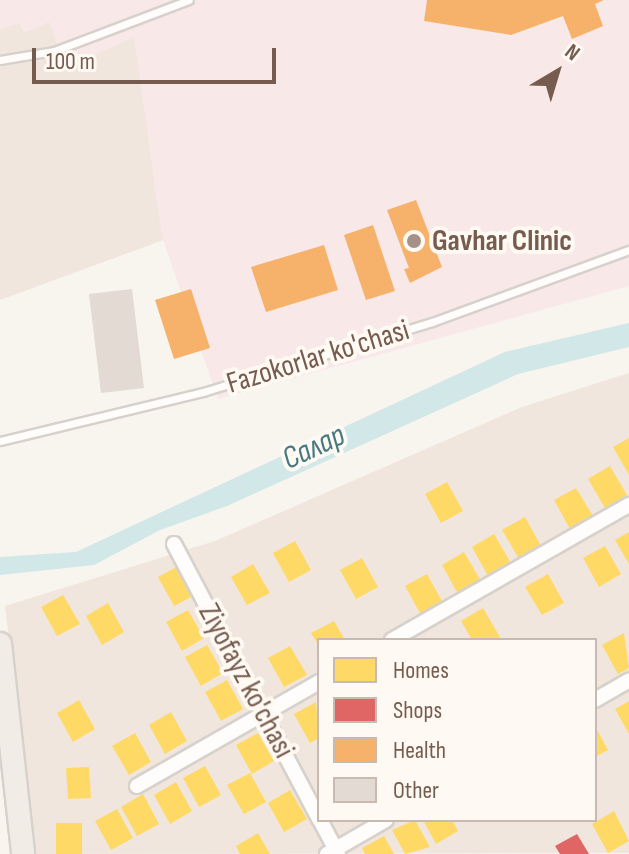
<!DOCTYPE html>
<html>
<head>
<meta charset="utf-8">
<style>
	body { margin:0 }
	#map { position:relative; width:629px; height:854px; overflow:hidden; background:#f8f4ee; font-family:"Sofia Sans Condensed",sans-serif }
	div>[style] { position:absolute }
	.residential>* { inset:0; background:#f0e6dd }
	.medical>* { inset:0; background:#f9e8e8 }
	.water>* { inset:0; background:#d1e7e8 }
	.homes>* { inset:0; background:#ffd966 }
	.shops>* { inset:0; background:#e06666 }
	.health>* { inset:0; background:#f6b26b }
	.building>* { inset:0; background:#e2dad3 }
	.roads { filter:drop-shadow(2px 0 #d7d1cc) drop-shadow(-2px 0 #d7d1cc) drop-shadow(0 2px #d7d1cc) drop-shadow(0 -2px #d7d1cc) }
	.service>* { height:7px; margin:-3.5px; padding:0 3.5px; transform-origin:3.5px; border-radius:3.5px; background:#fefdfc }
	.minor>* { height:14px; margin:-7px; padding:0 7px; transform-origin:7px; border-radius:7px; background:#fefdfc }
	.trunk>* { height:22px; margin:-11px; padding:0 11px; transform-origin:11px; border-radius:11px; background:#f2ece7 }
	.dots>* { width:22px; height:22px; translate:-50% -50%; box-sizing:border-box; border:4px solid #fef9f2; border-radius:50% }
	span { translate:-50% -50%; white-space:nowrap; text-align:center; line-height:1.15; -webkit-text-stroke:8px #fef9f2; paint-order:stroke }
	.poi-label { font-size:30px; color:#765b4f; font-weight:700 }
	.left { translate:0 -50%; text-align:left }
	.street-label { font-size:30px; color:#765b4f }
	.water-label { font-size:32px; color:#477980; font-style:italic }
	.legend { position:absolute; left:317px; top:638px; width:280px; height:184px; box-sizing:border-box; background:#fef9f2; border:2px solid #c8bab1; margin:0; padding:10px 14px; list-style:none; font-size:24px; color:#765b4f }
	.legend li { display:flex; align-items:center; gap:16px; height:40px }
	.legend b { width:40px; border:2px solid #c8bab1 }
	.north { position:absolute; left:517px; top:32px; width:80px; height:80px; -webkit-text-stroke:6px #fef9f2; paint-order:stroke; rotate:38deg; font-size:22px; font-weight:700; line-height:32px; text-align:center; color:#765b4f }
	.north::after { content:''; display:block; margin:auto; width:28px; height:36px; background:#765b4f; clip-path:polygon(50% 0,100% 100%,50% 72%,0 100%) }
	.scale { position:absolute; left:32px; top:48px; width:244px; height:36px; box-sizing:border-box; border:4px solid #765b4f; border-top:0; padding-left:10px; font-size:24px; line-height:28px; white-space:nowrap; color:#765b4f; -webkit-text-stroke:6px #fef9f2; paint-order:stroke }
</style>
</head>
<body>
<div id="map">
	<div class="residential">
		<i style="clip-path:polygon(0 0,629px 0,629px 69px,0 300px)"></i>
		<i style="clip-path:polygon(evenodd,629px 373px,629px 853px,35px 854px,5px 606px,215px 541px,522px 407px,629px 373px,319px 640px,595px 640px,595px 820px,319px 820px,319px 640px)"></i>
	</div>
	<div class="medical">
		<i style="clip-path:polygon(0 0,629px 0,629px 286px,218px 399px,162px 237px,134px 37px,66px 68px,49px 22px,24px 33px,20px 24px,0 29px)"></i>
	</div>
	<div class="water">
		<i style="clip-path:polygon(629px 323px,629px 347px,518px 374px,227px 506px,160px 530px,94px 565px,0 575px,0 557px,76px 552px,505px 352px)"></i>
	</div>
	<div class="homes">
		<i style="clip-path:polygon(629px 438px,629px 475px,613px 447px)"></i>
		<i style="clip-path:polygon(610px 466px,627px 495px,605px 508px,588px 479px)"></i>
		<i style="clip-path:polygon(447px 482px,463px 511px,441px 523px,425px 494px)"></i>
		<i style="clip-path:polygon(576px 488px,593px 516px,570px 529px,554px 500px)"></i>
		<i style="clip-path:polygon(525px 517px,541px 546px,519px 559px,502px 530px)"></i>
		<i style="clip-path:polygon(629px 532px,629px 564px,615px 540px)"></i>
		<i style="clip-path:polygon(494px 534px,511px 563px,488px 576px,472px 547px)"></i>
		<i style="clip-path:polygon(295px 541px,311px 570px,289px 582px,273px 553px)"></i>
		<i style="clip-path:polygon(605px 546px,621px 574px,599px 587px,583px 558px)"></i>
		<i style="clip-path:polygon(464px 552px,481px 581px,458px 594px,442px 565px)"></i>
		<i style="clip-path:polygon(362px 558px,378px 587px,356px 599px,340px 570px)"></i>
		<i style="clip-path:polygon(253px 564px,270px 593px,247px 605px,231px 577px)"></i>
		<i style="clip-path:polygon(180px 565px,197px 594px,174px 606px,158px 577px)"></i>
		<i style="clip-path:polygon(427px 574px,443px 603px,421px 615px,405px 586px)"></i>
		<i style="clip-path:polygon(548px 574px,564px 603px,542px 615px,525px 587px)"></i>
		<i style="clip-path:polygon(63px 595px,80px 624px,57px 636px,41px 607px)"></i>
		<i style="clip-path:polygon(108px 603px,124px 632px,102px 645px,86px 616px)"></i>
		<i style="clip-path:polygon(483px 608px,500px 637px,495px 640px,472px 640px,461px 621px)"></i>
		<i style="clip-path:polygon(188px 610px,204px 638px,182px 651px,166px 622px)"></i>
		<i style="clip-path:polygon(334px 621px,345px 640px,319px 640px,319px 646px,311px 633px)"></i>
		<i style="clip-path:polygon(624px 633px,629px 668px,618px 674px,602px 645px)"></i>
		<i style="clip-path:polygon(207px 645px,223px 673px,201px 686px,185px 657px)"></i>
		<i style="clip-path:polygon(290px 646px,307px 675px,284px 687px,268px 658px)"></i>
		<i style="clip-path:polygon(227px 680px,243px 709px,221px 721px,205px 692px)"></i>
		<i style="clip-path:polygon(79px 700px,95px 729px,73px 742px,57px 713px)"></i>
		<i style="clip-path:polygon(629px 701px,629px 734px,615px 709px)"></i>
		<i style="clip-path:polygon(316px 702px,319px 738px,310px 743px,294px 714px)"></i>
		<i style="clip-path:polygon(171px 712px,187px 741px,165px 754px,149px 725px)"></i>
		<i style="clip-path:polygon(595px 726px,608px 750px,595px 757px)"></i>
		<i style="clip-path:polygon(135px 733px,151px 762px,129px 775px,112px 746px)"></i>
		<i style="clip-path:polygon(258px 733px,274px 761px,252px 774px,236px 745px)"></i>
		<i style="clip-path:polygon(205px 766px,221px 795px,199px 807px,183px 778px)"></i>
		<i style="clip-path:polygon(89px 767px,91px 798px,68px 799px,66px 768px)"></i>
		<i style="clip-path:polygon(250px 773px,266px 802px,244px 814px,227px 785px)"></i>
		<i style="clip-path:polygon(176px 782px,192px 811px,170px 824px,154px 795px)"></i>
		<i style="clip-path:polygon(290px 790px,307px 819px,284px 832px,268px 803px)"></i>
		<i style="clip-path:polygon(143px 794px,159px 824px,137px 836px,121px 807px)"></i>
		<i style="clip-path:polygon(117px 809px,133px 838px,111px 850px,95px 821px)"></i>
		<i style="clip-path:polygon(614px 811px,629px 841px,608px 853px,592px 824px)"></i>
		<i style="clip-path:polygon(415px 820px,430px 847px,405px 854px,392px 830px)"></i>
		<i style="clip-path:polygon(423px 820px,452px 820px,458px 831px,436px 844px)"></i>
		<i style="clip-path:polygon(56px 823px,82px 823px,82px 854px,56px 854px)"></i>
		<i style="clip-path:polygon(258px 833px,270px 854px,240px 854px,236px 846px)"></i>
		<i style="clip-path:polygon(384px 836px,394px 854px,365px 854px,362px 848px)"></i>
	</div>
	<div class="shops">
		<i style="clip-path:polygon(577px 834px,589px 854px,560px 854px,555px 846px)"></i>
	</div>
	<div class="health">
		<i style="clip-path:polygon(427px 0,604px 0,595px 4px,603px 26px,572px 39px,563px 16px,511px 35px,424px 21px)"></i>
		<i style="clip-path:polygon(416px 200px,442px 267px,410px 283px,404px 269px,409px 268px,387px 210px)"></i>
		<i style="clip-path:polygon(373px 225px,395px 291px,366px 300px,344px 235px)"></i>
		<i style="clip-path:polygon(324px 245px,338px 290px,266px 312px,251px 267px)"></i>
		<i style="clip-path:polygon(191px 289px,210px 348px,174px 359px,155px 300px)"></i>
	</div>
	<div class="building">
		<i style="clip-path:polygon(132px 289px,144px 388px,101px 393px,89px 294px)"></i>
	</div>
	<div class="roads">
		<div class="service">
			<i style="left:0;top:60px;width:55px;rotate:-9.5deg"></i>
			<i style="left:54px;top:51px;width:144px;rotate:-20.7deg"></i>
			<i style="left:0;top:441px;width:209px;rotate:-13.6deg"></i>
			<i style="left:203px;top:392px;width:239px;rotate:-17deg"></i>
			<i style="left:432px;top:322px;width:210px;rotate:-20.1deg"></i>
		</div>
		<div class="minor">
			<i style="left:174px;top:544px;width:311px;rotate:62.2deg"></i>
			<i style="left:392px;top:640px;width:273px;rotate:-29.7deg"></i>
			<i style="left:595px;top:700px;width:39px;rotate:-30deg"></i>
			<i style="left:137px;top:786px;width:210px;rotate:-29.7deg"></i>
			<i style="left:320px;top:820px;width:38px;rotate:62deg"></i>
			<i style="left:327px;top:854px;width:68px;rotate:-30deg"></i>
		</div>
		<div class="trunk">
			<i style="left:0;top:644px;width:211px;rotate:83.7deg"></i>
		</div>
	</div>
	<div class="dots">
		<i style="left:414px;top:241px;background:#a49187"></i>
	</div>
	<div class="poi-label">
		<span class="left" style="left:432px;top:241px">Gavhar Clinic</span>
	</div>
	<div class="street-label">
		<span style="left:318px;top:357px;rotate:-17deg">Fazokorlar ko'chasi</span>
		<span style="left:246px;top:681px;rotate:62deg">Ziyofayz ko'chasi</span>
	</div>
	<div class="water-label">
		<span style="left:314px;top:448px;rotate:-25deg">Салар</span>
	</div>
	<ul class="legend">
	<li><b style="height:22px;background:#ffd966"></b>Homes</li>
	<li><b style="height:22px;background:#e06666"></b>Shops</li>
	<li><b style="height:22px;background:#f6b26b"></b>Health</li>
	<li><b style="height:22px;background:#e2dad3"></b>Other</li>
	</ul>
	<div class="north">N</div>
	<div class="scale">100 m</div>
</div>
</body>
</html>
